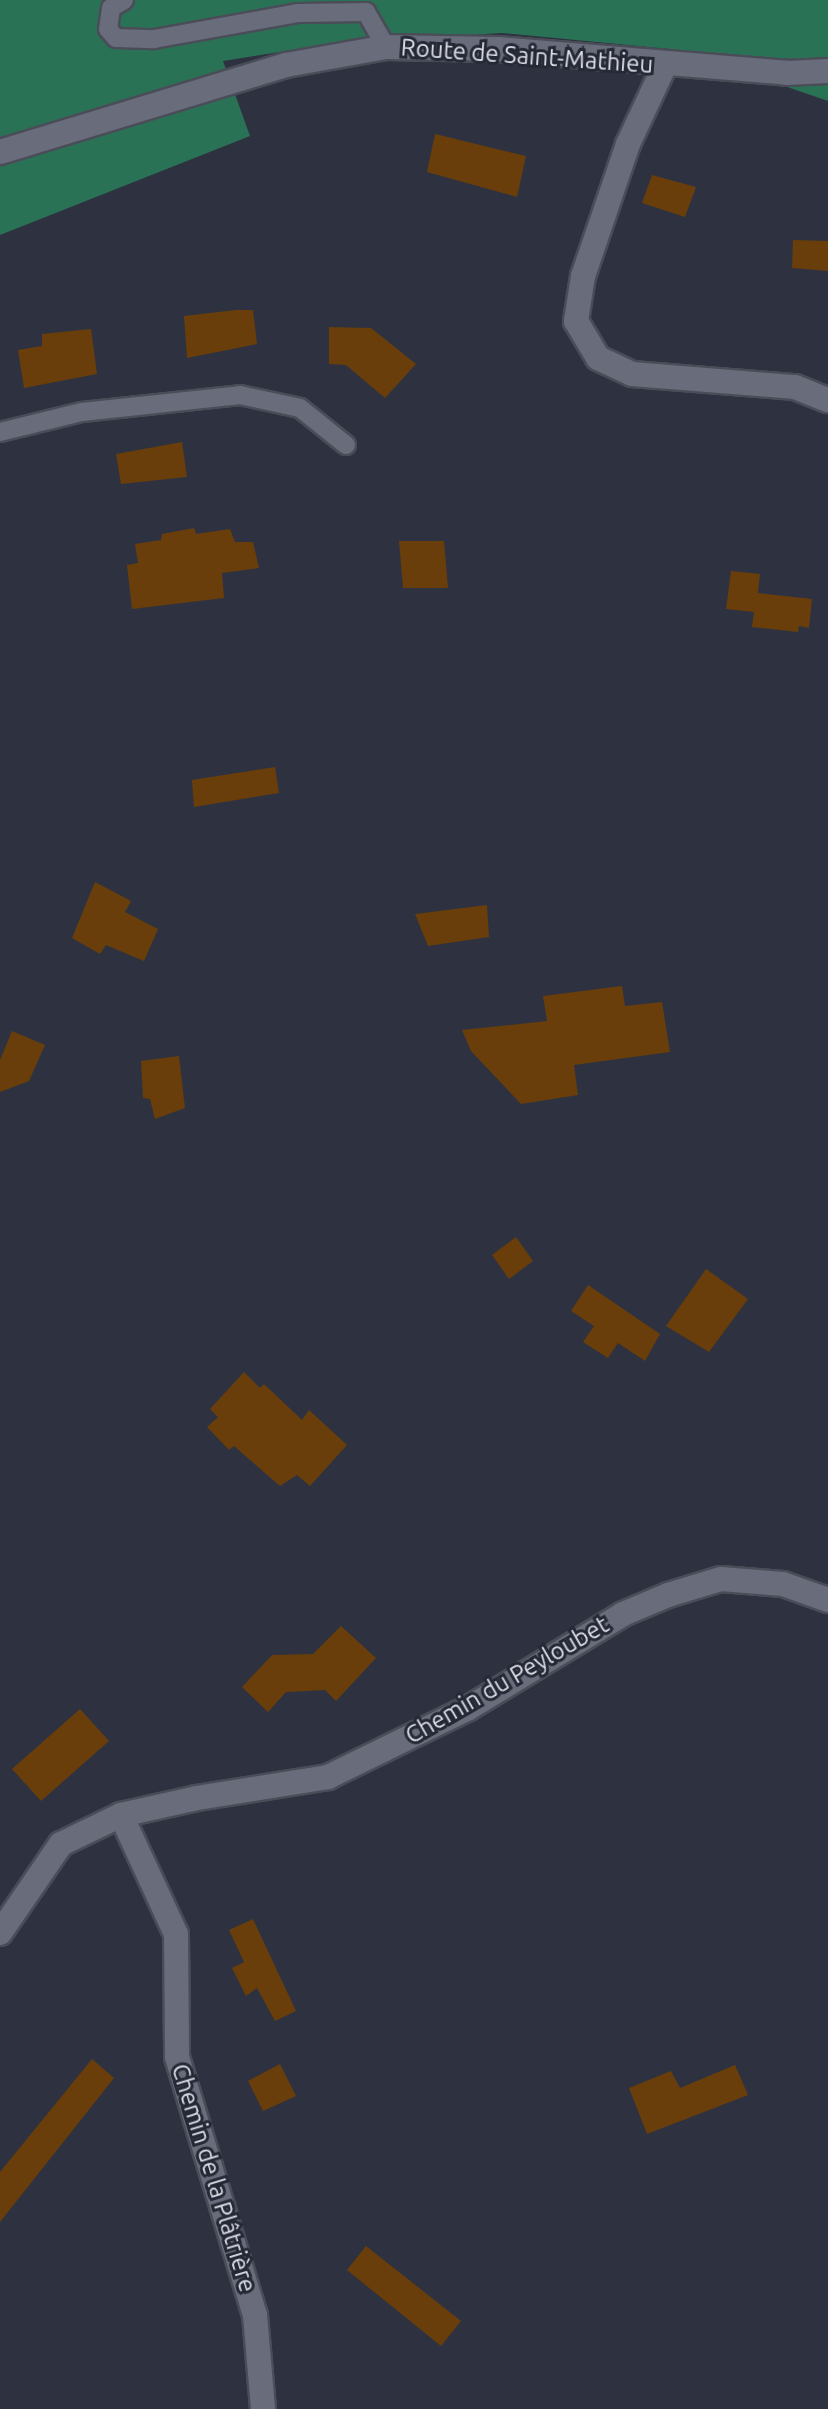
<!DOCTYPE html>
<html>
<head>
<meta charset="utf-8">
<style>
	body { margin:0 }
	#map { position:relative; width:828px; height:2409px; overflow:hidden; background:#2e3240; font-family:Ubuntu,sans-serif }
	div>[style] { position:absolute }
	.forest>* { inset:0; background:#2a7255 }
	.building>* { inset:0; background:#693e0a }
	.roads { filter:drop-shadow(2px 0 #4a4d58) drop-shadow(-2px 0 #4a4d58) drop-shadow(0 2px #4a4d58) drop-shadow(0 -2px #4a4d58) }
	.service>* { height:18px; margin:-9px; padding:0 9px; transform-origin:9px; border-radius:9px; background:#686c7b }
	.minor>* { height:24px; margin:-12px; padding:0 12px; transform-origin:12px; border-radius:12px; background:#686c7b }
	.tertiary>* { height:24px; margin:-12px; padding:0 12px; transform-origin:12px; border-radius:12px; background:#686c7b }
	span { translate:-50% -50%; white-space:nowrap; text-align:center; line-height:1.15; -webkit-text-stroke:6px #252835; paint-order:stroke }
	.street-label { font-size:24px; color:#dbdee7 }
</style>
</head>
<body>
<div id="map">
	<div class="forest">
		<i style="clip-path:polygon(0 0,828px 0,828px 101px,680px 50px,502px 33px,343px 42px,223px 61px,250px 136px,0 235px)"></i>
	</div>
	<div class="building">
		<i style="clip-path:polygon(435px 134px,526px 156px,517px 197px,427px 172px)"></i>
		<i style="clip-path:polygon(652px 175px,696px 187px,685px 217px,642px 203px)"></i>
		<i style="clip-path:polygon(793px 240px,828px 241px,828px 271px,792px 268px)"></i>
		<i style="clip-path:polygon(236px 310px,253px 310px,257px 344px,187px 358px,184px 316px)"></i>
		<i style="clip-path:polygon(329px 327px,371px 328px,416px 364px,385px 398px,346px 365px,329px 364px)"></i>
		<i style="clip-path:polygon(91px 329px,97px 374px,24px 388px,18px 350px,42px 346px,42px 334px)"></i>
		<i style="clip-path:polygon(182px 442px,187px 477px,121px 484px,116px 454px)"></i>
		<i style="clip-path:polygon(194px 528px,196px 534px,230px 529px,235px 542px,253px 542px,259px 568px,222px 573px,224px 598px,132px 609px,127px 565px,138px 563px,135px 544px,161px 540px,162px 534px)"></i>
		<i style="clip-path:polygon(399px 541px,444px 541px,448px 588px,403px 588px)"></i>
		<i style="clip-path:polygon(731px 571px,760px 574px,758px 593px,812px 599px,809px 628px,799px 626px,798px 632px,752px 627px,754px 612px,726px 609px)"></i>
		<i style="clip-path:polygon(275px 767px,279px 793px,194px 807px,192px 780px)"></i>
		<i style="clip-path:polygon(95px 882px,131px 901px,125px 912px,158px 929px,144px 961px,106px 945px,100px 954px,72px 938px)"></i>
		<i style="clip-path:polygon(487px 905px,489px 937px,428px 946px,415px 914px)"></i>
		<i style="clip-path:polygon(622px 986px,625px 1006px,662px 1002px,670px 1052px,574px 1065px,578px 1095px,521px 1104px,471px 1051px,462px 1030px,547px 1021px,543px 996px)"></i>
		<i style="clip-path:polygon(12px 1031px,45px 1045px,29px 1081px,0 1092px,0 1060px)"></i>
		<i style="clip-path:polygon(179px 1056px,185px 1108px,155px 1119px,150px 1099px,143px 1098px,141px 1061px)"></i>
		<i style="clip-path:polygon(516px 1237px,533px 1261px,509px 1279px,492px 1255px)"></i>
		<i style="clip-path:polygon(706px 1269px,748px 1299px,709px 1352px,666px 1326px)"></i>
		<i style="clip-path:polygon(588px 1285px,660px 1334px,645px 1361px,618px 1343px,608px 1358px,583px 1342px,594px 1326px,571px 1311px)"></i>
		<i style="clip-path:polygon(244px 1372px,260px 1388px,264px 1384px,302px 1420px,309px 1410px,347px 1445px,310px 1486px,297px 1475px,280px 1486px,234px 1446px,229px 1450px,207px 1427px,218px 1417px,210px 1409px)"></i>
		<i style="clip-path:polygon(341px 1626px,376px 1658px,336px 1701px,325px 1690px,286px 1692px,268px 1712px,242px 1687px,272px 1655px,313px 1654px)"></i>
		<i style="clip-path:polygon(80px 1709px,109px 1741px,41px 1801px,12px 1769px)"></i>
		<i style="clip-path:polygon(253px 1919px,296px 2011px,275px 2021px,257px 1988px,246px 1996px,232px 1968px,244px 1962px,229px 1930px)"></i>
		<i style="clip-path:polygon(92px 2059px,114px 2078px,0 2222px,0 2172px)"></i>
		<i style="clip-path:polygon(280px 2064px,296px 2096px,263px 2111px,248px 2081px)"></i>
		<i style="clip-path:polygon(735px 2065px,748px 2095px,647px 2134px,629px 2088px,671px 2071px,680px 2088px)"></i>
		<i style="clip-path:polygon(366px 2246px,461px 2321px,441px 2346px,347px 2270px)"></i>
	</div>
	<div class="roads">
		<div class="service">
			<i style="left:124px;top:0;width:15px;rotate:148deg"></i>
			<i style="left:111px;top:8px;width:21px;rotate:98deg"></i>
			<i style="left:108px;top:29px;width:12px;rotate:48deg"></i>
			<i style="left:116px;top:38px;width:38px;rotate:2deg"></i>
			<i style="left:154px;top:39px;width:147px;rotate:-10.2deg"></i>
			<i style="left:299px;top:13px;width:67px;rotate:-0.9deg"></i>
			<i style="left:366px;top:12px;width:40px;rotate:60.3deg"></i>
			<i style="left:0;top:432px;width:84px;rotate:-13.7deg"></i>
			<i style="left:82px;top:412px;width:159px;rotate:-6.1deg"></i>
			<i style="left:240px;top:395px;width:61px;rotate:12.2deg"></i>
			<i style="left:300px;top:408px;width:59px;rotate:38.8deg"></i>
		</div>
		<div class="minor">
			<i style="left:665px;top:65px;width:87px;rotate:115.1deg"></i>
			<i style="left:628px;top:144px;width:139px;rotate:108.8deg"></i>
			<i style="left:583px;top:276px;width:46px;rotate:98.8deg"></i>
			<i style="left:576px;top:321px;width:43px;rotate:59.3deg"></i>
			<i style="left:598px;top:358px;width:38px;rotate:25deg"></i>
			<i style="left:632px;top:374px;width:164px;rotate:4.6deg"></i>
			<i style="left:795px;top:387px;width:35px;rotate:22deg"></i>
			<i style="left:121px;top:1815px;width:131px;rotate:65.2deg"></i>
			<i style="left:176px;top:1934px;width:123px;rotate:89.5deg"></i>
			<i style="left:177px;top:2057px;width:270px;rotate:73.2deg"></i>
			<i style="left:255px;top:2315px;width:94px;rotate:85.1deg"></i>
			<i style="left:0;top:1933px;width:108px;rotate:-55.6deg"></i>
			<i style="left:61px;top:1844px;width:67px;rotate:-25.8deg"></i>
			<i style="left:121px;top:1815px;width:78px;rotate:-12.6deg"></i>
			<i style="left:197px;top:1798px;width:133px;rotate:-9.1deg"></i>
			<i style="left:328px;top:1777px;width:155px;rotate:-26.1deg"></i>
			<i style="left:467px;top:1709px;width:183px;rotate:-31.3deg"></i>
			<i style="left:623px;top:1614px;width:49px;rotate:-22.9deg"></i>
			<i style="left:668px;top:1595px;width:55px;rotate:-16.8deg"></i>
			<i style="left:721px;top:1579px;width:62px;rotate:4.6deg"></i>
			<i style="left:783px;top:1584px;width:48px;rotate:19.6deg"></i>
		</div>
		<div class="tertiary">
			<i style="left:0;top:152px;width:299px;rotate:-16.9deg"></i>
			<i style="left:286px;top:65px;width:102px;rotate:-10.2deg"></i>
			<i style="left:386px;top:47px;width:112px;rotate:1deg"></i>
			<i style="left:498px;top:49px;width:290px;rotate:4.7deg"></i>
			<i style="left:787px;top:73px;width:41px;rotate:-2.8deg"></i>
		</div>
	</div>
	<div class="street-label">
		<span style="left:527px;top:56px;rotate:4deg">Route de Saint-Mathieu</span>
		<span style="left:507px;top:1680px;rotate:-30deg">Chemin du Peyloubet</span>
		<span style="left:214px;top:2178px;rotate:73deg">Chemin de la Plâtrière</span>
	</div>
</div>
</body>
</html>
